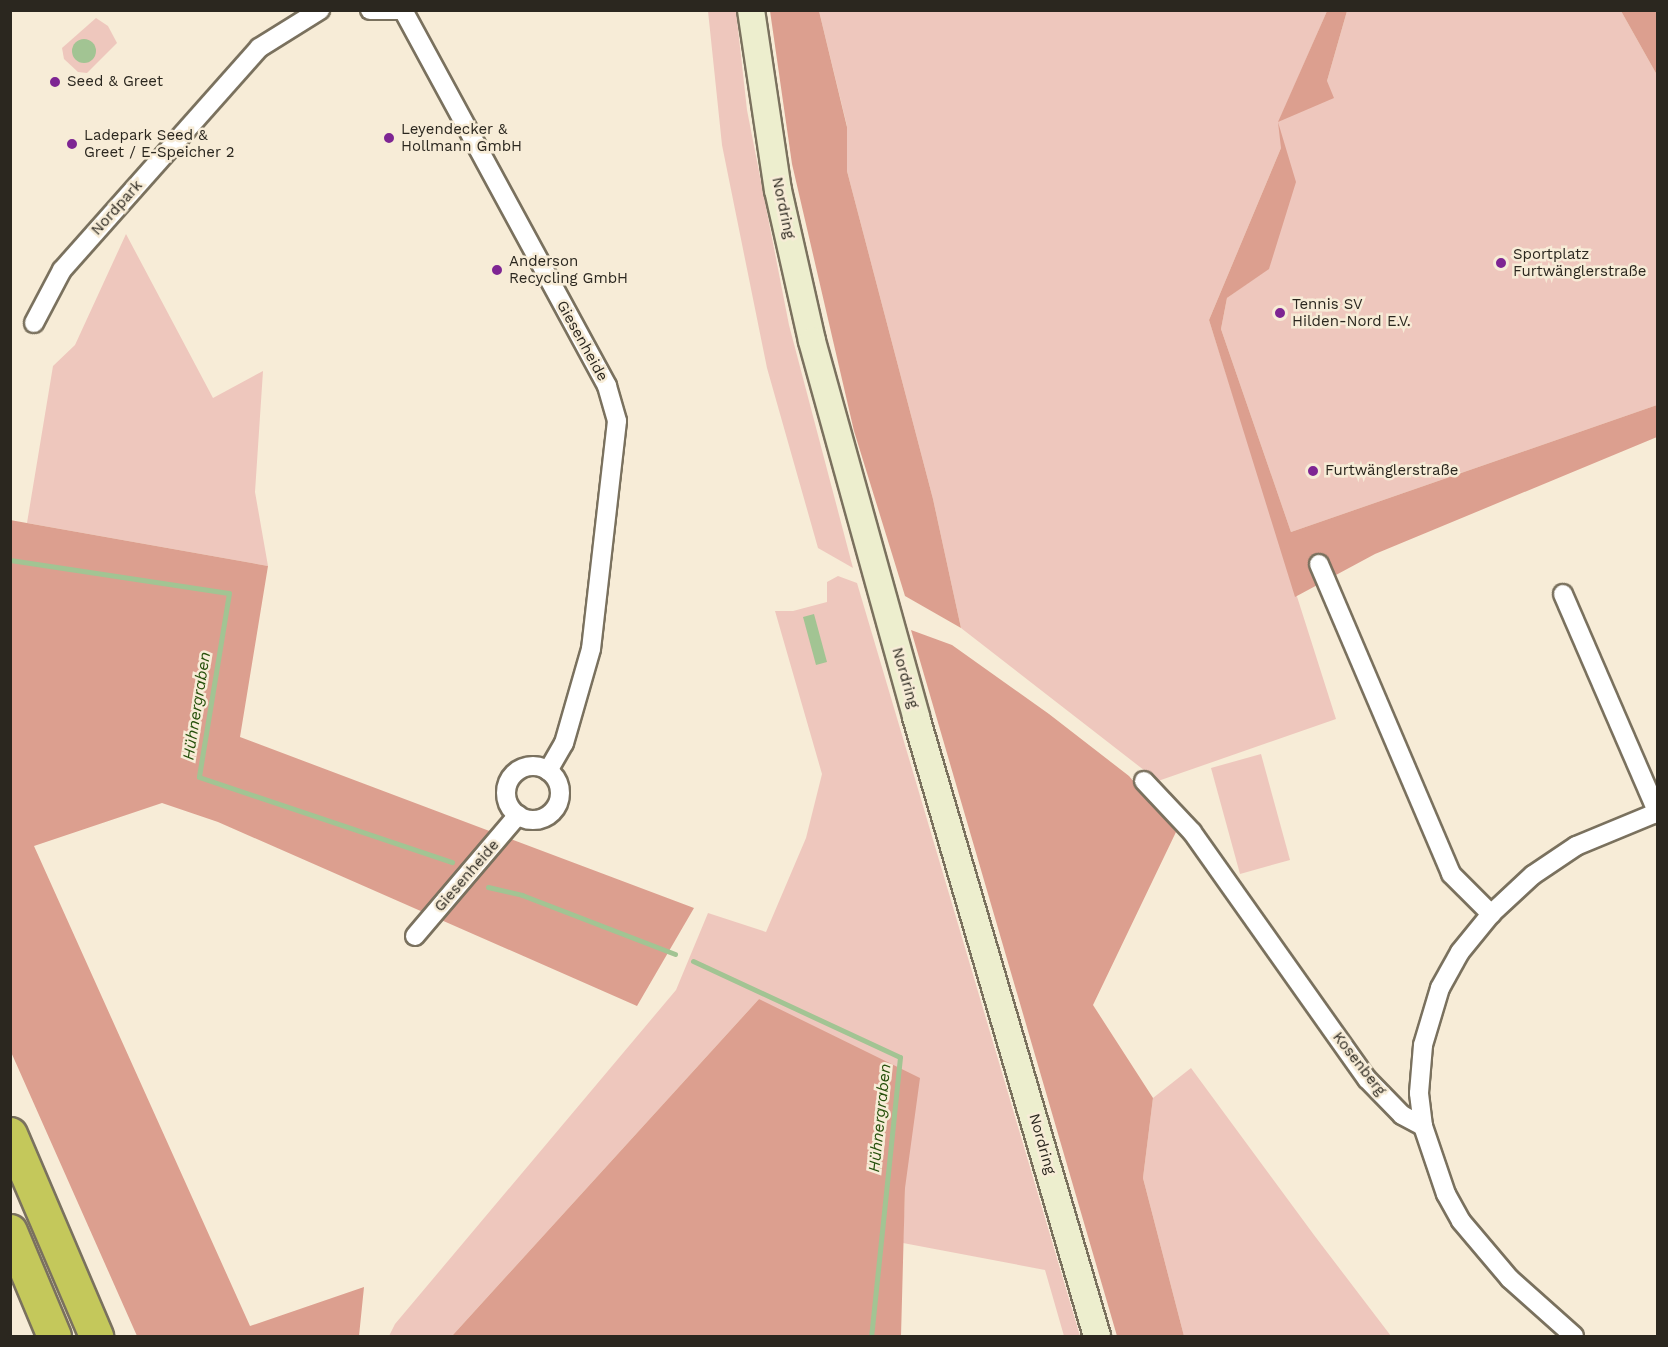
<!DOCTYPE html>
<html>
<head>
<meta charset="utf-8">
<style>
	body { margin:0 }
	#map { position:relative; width:1668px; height:1347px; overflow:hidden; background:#f7ecd7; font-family:"Work Sans",sans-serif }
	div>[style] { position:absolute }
	.green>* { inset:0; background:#eec7bd }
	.forest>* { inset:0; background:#dc9f8f }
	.water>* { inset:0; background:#a2c493 }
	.round { border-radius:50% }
	.stream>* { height:5px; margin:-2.5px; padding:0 2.5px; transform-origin:2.5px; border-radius:2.5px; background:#a2c493 }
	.roads { filter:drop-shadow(2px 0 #7a715e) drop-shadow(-2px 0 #7a715e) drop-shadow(0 2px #7a715e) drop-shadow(0 -2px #7a715e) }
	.street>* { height:18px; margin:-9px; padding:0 9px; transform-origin:9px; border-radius:9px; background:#fff }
	.street>.ring { margin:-9px; padding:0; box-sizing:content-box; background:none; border:18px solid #fff; border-radius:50% }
	.secondary>* { height:26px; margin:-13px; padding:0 13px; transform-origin:13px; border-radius:13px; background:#edeece }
	.highway>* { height:33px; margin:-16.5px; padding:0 16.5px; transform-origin:16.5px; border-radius:16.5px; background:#c4c85b }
	.dots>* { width:16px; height:16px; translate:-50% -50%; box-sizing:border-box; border:3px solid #f7ecd7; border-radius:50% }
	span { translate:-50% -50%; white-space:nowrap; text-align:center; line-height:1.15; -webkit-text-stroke:5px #f7ecd7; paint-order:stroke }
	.poi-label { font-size:15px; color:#2b271f }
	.left { translate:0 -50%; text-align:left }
	.street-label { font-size:15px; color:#2b271f }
	.water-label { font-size:16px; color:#26500b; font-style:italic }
	.frame { position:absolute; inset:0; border:12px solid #2b271f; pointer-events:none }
</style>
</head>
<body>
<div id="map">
	<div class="green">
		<i style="clip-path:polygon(708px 11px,736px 11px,747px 110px,789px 325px,853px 568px,818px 548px,767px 368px,722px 145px)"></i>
		<i style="clip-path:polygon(819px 11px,1327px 11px,1279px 121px,1327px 81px,1347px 11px,1621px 11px,1657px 75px,1657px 405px,1291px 532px,1221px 329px,1227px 298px,1269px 268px,1281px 148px,1209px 320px,1336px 719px,1158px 781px,961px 628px,933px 499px,847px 171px,847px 126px)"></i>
		<i style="clip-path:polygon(96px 18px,108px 26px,117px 43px,87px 73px,78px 72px,64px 59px,62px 48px)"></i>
		<i style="clip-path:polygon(126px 234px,213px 398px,263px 371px,255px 492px,268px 566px,27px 523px,53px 366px,75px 345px)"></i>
		<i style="clip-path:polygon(838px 576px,857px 583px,1080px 1336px,1064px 1336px,1045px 1270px,903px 1243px,905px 1188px,759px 999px,452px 1336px,389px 1336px,395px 1324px,676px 990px,708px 913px,766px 932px,806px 838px,822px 774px,775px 611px,793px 611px,827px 602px,827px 582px)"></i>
		<i style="clip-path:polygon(1261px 754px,1290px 860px,1240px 874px,1211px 768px)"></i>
		<i style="clip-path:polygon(1191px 1068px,1314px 1235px,1391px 1336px,1184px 1336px,1143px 1178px,1153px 1098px)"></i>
	</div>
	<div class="forest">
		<i style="clip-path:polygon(770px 11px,819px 11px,847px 127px,847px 171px,933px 499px,961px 628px,905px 596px,854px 431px,792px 164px)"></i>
		<i style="clip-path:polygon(1327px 11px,1347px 11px,1327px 81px,1334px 98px,1278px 122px,1296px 182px,1269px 269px,1227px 298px,1221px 329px,1291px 532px,1657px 405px,1657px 437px,1375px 554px,1295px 597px,1209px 320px,1281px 148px,1278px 122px)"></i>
		<i style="clip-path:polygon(1621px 11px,1657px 11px,1657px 75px)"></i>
		<i style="clip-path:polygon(10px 520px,268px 566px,240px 737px,694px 908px,637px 1006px,218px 822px,162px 803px,34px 846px,250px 1326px,364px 1287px,359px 1336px,137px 1336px,11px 1052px)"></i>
		<i style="clip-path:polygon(911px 630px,952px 645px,1049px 714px,1129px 776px,1176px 832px,1093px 1005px,1153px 1098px,1143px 1178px,1184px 1336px,1117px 1336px)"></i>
		<i style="clip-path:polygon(759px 999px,920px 1078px,905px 1188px,901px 1336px,452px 1336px)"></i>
	</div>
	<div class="water">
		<i class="round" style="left:72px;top:39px;width:24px;height:24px"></i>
		<i style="clip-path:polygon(814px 614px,827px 662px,816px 665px,803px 617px)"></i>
	</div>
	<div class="stream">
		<i style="left:10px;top:560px;width:221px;rotate:8.6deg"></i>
		<i style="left:229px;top:593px;width:186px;rotate:99.3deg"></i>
		<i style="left:199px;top:777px;width:267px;rotate:18.6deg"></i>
		<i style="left:488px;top:887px;width:35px;rotate:13deg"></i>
		<i style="left:522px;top:895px;width:164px;rotate:21.1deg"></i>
		<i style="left:693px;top:961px;width:228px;rotate:24.9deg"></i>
		<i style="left:900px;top:1057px;width:281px;rotate:95.9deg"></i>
	</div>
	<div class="roads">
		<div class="street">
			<i style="left:370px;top:10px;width:30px"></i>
			<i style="left:403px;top:10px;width:428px;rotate:61.5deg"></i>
			<i style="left:607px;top:386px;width:36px;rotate:74deg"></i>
			<i style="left:617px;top:421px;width:229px;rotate:96.5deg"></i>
			<i style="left:591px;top:649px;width:98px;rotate:106deg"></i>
			<i style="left:564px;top:743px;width:32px;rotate:120deg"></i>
			<i style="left:34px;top:323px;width:60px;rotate:-62.2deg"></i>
			<i style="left:62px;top:270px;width:297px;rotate:-48.4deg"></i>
			<i style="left:259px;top:48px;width:72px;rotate:-31.9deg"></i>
			<i style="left:1319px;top:564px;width:337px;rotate:66.9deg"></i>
			<i style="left:1451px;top:874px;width:57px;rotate:45deg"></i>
			<i style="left:1563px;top:594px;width:240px;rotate:66.6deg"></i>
			<i class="ring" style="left:506px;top:766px;width:36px;height:36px"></i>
			<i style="left:1144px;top:781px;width:70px;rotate:46.7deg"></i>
			<i style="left:1192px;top:832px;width:303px;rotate:54.7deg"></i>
			<i style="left:1367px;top:1079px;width:50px;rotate:45.8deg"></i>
			<i style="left:1402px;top:1115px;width:24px;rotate:28deg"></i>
			<i style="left:415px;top:936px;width:159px;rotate:-49.6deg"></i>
			<i style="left:1574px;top:1336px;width:86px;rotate:-138.3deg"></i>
			<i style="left:1510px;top:1279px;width:76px;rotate:-130.2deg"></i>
			<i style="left:1461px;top:1221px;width:31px;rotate:-119deg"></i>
			<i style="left:1446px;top:1194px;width:72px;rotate:-108.7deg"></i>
			<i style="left:1423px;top:1126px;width:33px;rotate:-97deg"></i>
			<i style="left:1419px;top:1093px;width:48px;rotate:-85.2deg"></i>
			<i style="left:1423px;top:1045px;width:59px;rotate:-73.4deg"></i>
			<i style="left:1440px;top:988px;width:41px;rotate:-60.9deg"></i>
			<i style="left:1460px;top:952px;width:49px;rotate:-50.8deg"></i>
			<i style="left:1491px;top:914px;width:57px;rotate:-42.9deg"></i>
			<i style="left:1533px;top:875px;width:52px;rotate:-34deg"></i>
			<i style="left:1576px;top:846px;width:89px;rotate:-22.5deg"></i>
		</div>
		<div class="secondary">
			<i style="left:751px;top:10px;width:182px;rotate:81.5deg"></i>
			<i style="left:778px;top:190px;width:155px;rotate:77.3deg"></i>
			<i style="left:812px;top:341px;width:390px;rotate:74.5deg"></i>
			<i style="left:916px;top:717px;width:645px;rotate:73.7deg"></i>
		</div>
		<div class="highway">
			<i style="left:10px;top:1134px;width:220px;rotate:66.9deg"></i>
			<i style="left:10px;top:1231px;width:114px;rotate:67.3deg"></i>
		</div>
	</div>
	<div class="dots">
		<i style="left:55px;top:82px;background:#7e2593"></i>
		<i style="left:389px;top:138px;background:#7e2593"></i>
		<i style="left:72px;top:144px;background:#7e2593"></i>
		<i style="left:1501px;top:263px;background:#7e2593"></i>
		<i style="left:497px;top:270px;background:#7e2593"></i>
		<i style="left:1280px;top:313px;background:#7e2593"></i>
		<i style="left:1313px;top:471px;background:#7e2593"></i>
	</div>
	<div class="poi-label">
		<span class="left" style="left:67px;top:82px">Seed &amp; Greet</span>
		<span class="left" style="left:401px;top:138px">Leyendecker &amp;<br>Hollmann GmbH</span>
		<span class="left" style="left:84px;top:144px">Ladepark Seed &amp;<br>Greet / E-Speicher 2</span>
		<span class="left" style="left:1513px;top:263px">Sportplatz<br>Furtwänglerstraße</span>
		<span class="left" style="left:509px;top:270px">Anderson<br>Recycling GmbH</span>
		<span class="left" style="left:1292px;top:313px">Tennis SV<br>Hilden-Nord E.V.</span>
		<span class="left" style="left:1325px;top:471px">Furtwänglerstraße</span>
	</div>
	<div class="street-label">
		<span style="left:117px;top:208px;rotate:-48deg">Nordpark</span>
		<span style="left:783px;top:208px;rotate:78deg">Nordring</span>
		<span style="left:582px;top:341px;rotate:61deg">Giesenheide</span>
		<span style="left:905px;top:678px;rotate:74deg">Nordring</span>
		<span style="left:467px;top:876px;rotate:-49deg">Giesenheide</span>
		<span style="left:1359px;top:1064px;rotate:52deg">Kosenberg</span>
		<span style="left:1042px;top:1144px;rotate:74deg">Nordring</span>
	</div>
	<div class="water-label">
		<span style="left:197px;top:706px;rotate:-81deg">Hühnergraben</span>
		<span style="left:880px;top:1118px;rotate:-84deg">Hühnergraben</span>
	</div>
	<div class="frame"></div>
</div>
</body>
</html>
